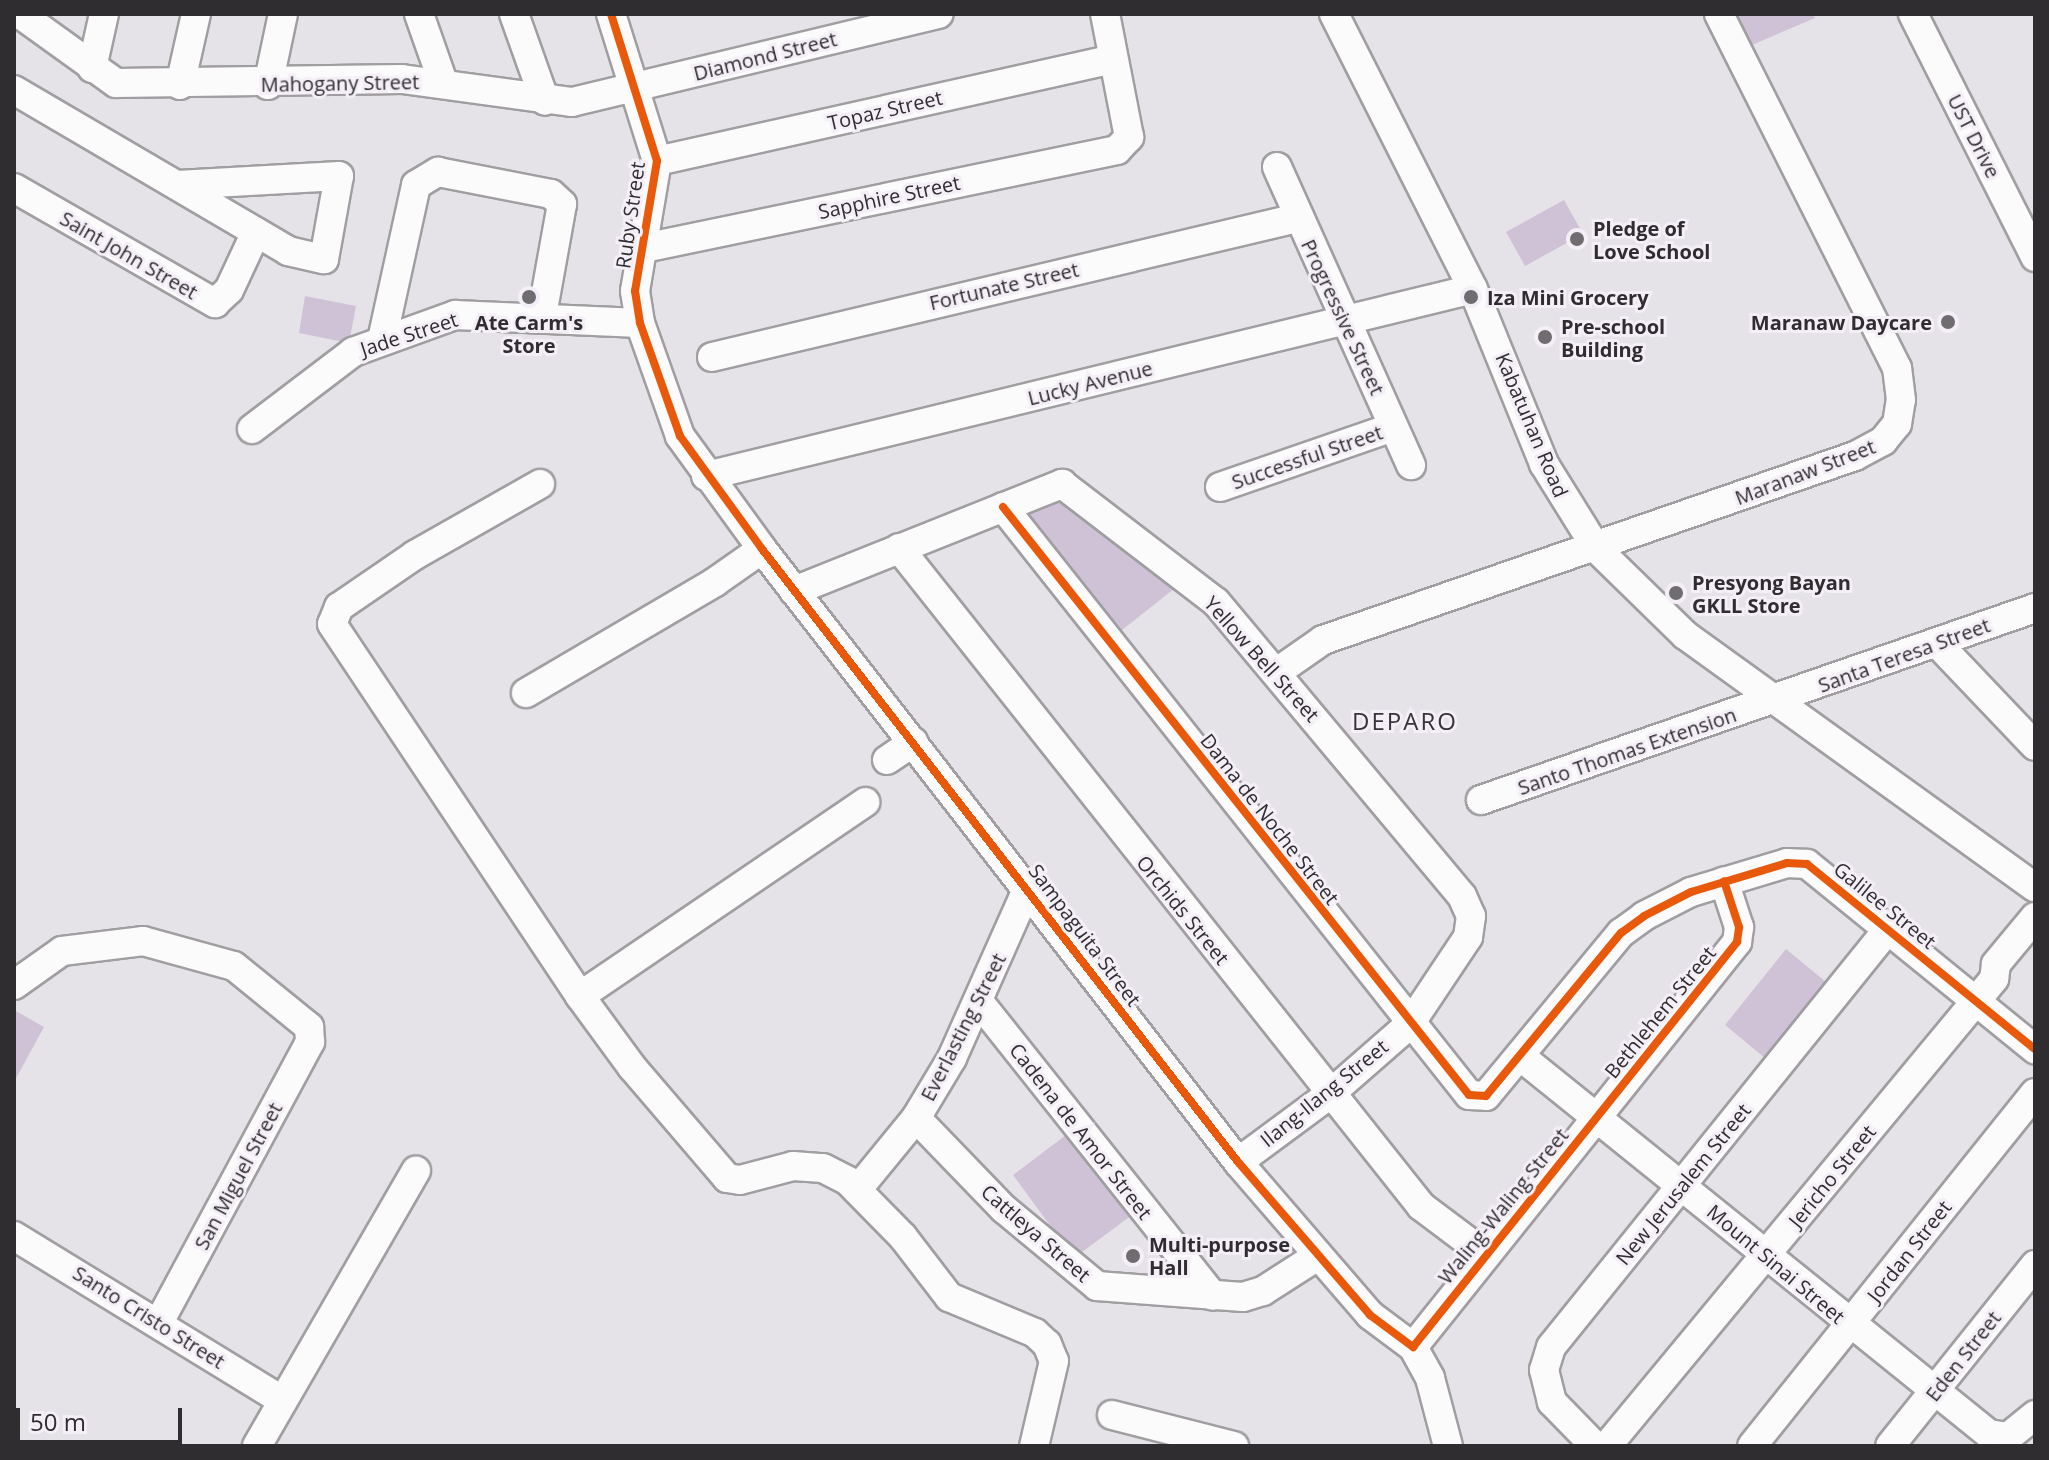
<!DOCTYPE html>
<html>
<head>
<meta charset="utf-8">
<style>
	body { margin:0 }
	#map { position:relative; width:2049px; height:1460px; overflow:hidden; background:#e6e3e8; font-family:"Open Sans",sans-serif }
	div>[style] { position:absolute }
	.green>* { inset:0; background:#cfc2d7 }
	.roads { filter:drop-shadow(2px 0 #a09ea1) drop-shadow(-2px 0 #a09ea1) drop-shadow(0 2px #a09ea1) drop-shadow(0 -2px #a09ea1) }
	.minor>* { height:28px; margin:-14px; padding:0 14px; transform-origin:14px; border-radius:14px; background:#fbfbfc }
	.cycleway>* { height:8px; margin:-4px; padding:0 4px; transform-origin:4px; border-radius:4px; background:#e8590c }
	.dots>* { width:22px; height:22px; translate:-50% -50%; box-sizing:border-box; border:4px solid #f4eef7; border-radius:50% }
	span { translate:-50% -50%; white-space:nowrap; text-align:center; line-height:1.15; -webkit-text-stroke:6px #f4eef7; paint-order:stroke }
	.street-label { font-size:20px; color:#2f2d30 }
	.poi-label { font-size:20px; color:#2f2d30; font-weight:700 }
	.left { translate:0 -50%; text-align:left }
	.right { translate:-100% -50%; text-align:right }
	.quarter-label { font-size:24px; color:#37333a; letter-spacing:2px }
	.frame { position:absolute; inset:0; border:16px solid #2f2d30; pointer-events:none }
	.scale { position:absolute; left:16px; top:1408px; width:166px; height:36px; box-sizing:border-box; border:4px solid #2f2d30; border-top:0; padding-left:10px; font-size:24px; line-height:28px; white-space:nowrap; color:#2f2d30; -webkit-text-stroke:6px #f4eef7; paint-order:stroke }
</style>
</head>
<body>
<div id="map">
	<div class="green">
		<i style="clip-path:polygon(1724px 14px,1813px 14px,1815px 18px,1745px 48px)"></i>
		<i style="clip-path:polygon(1564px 200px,1583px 234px,1525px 266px,1506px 232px)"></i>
		<i style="clip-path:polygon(305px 296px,356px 306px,349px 343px,299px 333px)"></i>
		<i style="clip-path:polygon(1062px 487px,1184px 581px,1112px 638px,1007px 508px)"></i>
		<i style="clip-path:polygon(1786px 949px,1826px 982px,1765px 1058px,1725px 1025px)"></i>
		<i style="clip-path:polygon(14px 1010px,44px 1027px,14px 1082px)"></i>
		<i style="clip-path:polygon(1070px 1132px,1132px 1215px,1074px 1258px,1013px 1175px)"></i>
	</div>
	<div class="roads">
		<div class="minor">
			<i style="left:20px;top:14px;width:118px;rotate:35.7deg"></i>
			<i style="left:116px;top:83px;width:286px;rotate:-0.8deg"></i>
			<i style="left:402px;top:79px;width:172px;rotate:7.7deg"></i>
			<i style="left:572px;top:102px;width:377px;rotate:-13.5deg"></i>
			<i style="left:419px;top:14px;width:72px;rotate:70.6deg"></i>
			<i style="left:514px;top:14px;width:92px;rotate:70.4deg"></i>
			<i style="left:611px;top:14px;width:154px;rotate:72.6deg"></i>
			<i style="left:657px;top:161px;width:132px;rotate:99.6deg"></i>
			<i style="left:635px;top:291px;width:32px;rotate:81deg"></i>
			<i style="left:640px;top:323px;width:120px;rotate:70.5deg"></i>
			<i style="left:680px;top:436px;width:140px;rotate:54deg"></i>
			<i style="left:762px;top:549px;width:776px;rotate:52.17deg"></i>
			<i style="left:1238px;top:1162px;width:202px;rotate:49.2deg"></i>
			<i style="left:1370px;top:1315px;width:54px;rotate:36.7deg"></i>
			<i style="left:1413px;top:1347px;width:519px;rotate:-51.34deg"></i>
			<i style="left:1737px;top:942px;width:15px;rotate:-82deg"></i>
			<i style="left:1739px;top:927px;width:48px;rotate:-108.1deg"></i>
			<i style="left:1334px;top:14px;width:308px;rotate:63.2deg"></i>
			<i style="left:1473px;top:289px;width:189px;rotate:67.9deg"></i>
			<i style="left:1544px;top:464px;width:100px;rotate:58.1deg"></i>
			<i style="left:1597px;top:549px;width:123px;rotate:44.3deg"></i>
			<i style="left:1685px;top:635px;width:431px;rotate:35.8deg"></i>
			<i style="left:1913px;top:14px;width:272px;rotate:63.3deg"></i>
			<i style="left:92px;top:68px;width:55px;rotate:-77.5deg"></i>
			<i style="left:180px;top:85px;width:73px;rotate:-77.3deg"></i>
			<i style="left:268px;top:85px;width:73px;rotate:-78.1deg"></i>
			<i style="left:14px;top:90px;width:318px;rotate:30.4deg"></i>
			<i style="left:288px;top:251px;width:37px;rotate:13deg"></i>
			<i style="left:324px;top:259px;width:84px;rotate:-79.8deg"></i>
			<i style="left:339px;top:176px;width:162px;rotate:176.8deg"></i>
			<i style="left:657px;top:161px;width:467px;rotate:-12.6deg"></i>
			<i style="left:1277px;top:167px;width:327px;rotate:65.8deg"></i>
			<i style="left:14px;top:188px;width:232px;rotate:29.8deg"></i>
			<i style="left:215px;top:303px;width:19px;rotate:-43deg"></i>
			<i style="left:229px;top:290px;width:64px;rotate:-65deg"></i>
			<i style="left:644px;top:248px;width:483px;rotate:-11.7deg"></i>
			<i style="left:1117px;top:150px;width:18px;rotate:-47deg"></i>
			<i style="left:1129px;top:137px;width:125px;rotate:-101deg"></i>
			<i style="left:382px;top:340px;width:159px;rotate:-77.6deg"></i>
			<i style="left:416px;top:185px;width:26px;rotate:-31deg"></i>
			<i style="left:438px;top:172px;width:115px;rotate:11deg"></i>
			<i style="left:551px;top:194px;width:15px;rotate:42deg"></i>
			<i style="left:562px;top:204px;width:113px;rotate:100.2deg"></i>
			<i style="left:712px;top:357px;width:601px;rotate:-13.37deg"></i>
			<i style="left:252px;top:429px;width:127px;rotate:-37.3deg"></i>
			<i style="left:353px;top:352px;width:109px;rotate:-19.9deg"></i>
			<i style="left:455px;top:315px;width:185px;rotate:2.5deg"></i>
			<i style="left:706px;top:476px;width:789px;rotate:-13.7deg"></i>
			<i style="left:540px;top:484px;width:144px;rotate:150.4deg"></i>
			<i style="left:415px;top:555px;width:92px;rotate:145.6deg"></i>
			<i style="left:339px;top:607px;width:18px;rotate:112deg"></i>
			<i style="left:332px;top:624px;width:447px;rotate:56.3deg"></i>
			<i style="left:580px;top:996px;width:88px;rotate:53.8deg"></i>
			<i style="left:632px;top:1067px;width:146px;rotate:49.4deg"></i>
			<i style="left:727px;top:1178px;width:13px;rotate:9deg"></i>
			<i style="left:740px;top:1180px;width:55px;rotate:-14.8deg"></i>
			<i style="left:793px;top:1166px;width:30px;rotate:4deg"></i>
			<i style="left:823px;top:1168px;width:28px;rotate:27deg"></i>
			<i style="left:848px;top:1181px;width:78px;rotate:45.5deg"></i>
			<i style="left:903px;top:1237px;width:76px;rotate:52.5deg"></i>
			<i style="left:949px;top:1297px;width:93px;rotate:22.7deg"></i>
			<i style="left:1035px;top:1333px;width:16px;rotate:43deg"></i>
			<i style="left:1047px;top:1344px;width:18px;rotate:68deg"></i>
			<i style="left:1054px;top:1361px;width:87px;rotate:103.2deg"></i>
			<i style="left:1220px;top:487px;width:183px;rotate:-19.1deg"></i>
			<i style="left:1003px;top:507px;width:750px;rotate:51.6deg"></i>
			<i style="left:1469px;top:1095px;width:17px;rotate:3deg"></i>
			<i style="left:1486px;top:1096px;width:212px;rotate:-50.4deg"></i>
			<i style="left:1621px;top:933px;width:29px;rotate:-36deg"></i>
			<i style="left:1644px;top:916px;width:53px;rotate:-27.1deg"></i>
			<i style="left:1691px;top:892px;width:100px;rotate:-16.8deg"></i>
			<i style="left:1787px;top:863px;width:20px;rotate:3deg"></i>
			<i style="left:1807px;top:864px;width:294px;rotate:39.1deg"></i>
			<i style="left:899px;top:548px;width:840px;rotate:51.57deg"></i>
			<i style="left:1421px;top:1206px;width:80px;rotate:36.9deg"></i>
			<i style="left:794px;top:591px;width:289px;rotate:-21.8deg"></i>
			<i style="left:1062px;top:484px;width:194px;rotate:37.5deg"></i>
			<i style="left:1216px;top:602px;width:383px;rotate:50.1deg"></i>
			<i style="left:1462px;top:896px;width:22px;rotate:66deg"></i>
			<i style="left:1471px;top:916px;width:21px;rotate:98deg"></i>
			<i style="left:1468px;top:937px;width:105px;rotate:123.7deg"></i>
			<i style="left:1410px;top:1024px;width:106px;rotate:138.8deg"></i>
			<i style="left:1330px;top:1094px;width:114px;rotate:143.5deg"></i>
			<i style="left:1937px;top:643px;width:142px;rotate:46.4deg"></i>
			<i style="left:1277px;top:672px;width:56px;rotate:-34.8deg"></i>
			<i style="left:1323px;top:640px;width:563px;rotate:-19.08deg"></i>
			<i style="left:1855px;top:456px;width:32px;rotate:-28deg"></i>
			<i style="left:1883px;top:441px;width:22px;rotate:-51deg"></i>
			<i style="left:1897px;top:424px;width:24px;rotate:-81deg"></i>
			<i style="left:1901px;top:400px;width:32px;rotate:-97deg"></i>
			<i style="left:1897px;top:368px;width:396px;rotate:-116.7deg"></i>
			<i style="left:526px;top:693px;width:219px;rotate:-30.4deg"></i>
			<i style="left:715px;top:582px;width:57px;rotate:-35.1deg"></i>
			<i style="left:887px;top:760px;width:32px;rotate:-34deg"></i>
			<i style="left:1481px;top:800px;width:586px;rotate:-19.11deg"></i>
			<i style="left:14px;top:985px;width:59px;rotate:-35.3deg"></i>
			<i style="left:62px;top:951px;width:82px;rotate:-7deg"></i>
			<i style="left:143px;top:941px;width:94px;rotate:15.4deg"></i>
			<i style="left:234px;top:966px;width:97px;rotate:39.1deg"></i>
			<i style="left:309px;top:1027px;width:15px;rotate:86deg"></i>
			<i style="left:310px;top:1042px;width:319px;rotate:118.3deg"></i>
			<i style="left:580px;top:996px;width:345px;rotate:-34.2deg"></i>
			<i style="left:980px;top:1003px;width:374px;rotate:51.5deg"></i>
			<i style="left:1520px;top:1056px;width:602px;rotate:38.87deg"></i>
			<i style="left:1989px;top:1434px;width:19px;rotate:9deg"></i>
			<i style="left:2008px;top:1437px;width:35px;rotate:-39deg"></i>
			<i style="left:916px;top:1118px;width:127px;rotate:46deg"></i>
			<i style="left:1004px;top:1209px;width:121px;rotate:39.6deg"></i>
			<i style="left:1097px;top:1286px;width:146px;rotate:4.3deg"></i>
			<i style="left:1243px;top:1297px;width:21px;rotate:-17deg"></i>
			<i style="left:1263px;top:1291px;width:63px;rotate:-32.7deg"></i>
			<i style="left:857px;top:1190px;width:93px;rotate:-50.7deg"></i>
			<i style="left:916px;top:1118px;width:70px;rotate:-59deg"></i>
			<i style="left:952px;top:1058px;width:187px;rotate:-66deg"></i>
			<i style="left:14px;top:1236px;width:314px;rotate:31.5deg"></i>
			<i style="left:1413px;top:1347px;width:35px;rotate:61deg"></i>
			<i style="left:1430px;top:1378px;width:70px;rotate:75.2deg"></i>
			<i style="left:1112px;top:1415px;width:126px;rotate:14.3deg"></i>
			<i style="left:257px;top:1446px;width:318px;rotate:-60deg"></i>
			<i style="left:1595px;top:1446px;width:62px;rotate:-134.3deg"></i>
			<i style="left:1552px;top:1402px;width:33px;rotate:-104deg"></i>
			<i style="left:1544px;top:1370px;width:24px;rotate:-73deg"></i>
			<i style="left:1551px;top:1347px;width:538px;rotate:-51.11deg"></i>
			<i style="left:1607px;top:1446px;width:607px;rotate:-50.35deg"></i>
			<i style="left:1994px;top:979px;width:15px;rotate:-82deg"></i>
			<i style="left:1996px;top:964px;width:61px;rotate:-50.3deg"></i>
			<i style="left:1752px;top:1446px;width:452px;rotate:-51.3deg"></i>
			<i style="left:1890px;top:1446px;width:232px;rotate:-51.3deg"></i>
		</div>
	</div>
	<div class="cycleway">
		<i style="left:611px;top:14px;width:154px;rotate:72.6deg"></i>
		<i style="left:657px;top:161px;width:132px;rotate:99.6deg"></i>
		<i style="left:635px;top:291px;width:32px;rotate:81deg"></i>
		<i style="left:640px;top:323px;width:120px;rotate:70.5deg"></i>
		<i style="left:680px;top:436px;width:140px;rotate:54deg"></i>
		<i style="left:762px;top:549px;width:776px;rotate:52.17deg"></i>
		<i style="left:1238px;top:1162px;width:202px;rotate:49.2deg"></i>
		<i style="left:1370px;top:1315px;width:54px;rotate:36.7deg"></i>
		<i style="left:1413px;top:1347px;width:519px;rotate:-51.34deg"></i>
		<i style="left:1737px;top:942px;width:15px;rotate:-82deg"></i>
		<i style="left:1739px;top:927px;width:48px;rotate:-108.1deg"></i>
		<i style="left:1003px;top:507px;width:750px;rotate:51.6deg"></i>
		<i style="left:1469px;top:1095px;width:17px;rotate:3deg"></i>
		<i style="left:1486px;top:1096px;width:212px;rotate:-50.4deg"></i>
		<i style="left:1621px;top:933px;width:29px;rotate:-36deg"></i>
		<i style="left:1644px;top:916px;width:53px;rotate:-27.1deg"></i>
		<i style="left:1691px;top:892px;width:100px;rotate:-16.8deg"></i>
		<i style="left:1787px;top:863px;width:20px;rotate:3deg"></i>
		<i style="left:1807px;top:864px;width:294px;rotate:39.1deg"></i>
	</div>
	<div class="dots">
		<i style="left:1577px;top:239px;background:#6f6d70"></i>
		<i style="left:529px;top:297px;background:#6f6d70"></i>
		<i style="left:1471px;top:297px;background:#6f6d70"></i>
		<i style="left:1948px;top:322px;background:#6f6d70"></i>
		<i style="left:1545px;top:337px;background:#6f6d70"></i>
		<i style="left:1676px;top:593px;background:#6f6d70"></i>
		<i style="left:1133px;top:1256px;background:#6f6d70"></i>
	</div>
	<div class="street-label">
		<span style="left:765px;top:56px;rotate:-14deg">Diamond Street</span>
		<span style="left:340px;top:83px;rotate:-1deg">Mahogany Street</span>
		<span style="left:885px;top:110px;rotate:-13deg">Topaz Street</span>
		<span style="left:1974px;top:136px;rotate:63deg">UST Drive</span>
		<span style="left:889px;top:197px;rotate:-12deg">Sapphire Street</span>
		<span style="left:630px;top:215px;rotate:-82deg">Ruby Street</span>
		<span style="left:129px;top:255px;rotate:30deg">Saint John Street</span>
		<span style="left:1004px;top:286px;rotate:-13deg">Fortunate Street</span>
		<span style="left:1343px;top:317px;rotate:65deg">Progressive Street</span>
		<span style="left:409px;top:334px;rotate:-18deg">Jade Street</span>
		<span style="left:1090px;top:383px;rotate:-14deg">Lucky Avenue</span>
		<span style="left:1532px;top:425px;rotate:67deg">Kabatuhan Road</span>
		<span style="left:1307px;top:457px;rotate:-19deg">Successful Street</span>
		<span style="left:1805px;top:472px;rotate:-21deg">Maranaw Street</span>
		<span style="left:1904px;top:655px;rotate:-20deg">Santa Teresa Street</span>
		<span style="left:1262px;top:659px;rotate:48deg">Yellow Bell Street</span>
		<span style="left:1627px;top:751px;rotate:-19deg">Santo Thomas Extension</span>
		<span style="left:1270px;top:819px;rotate:52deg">Dama de Noche Street</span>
		<span style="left:1885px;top:905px;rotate:39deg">Galilee Street</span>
		<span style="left:1183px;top:910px;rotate:51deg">Orchids Street</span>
		<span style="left:1085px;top:935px;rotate:53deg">Sampaguita Street</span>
		<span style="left:1660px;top:1012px;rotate:-51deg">Bethlehem Street</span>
		<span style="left:963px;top:1027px;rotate:-63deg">Everlasting Street</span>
		<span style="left:1324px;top:1093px;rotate:-39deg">Ilang-Ilang Street</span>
		<span style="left:1081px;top:1131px;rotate:52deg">Cadena de Amor Street</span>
		<span style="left:238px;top:1176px;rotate:-62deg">San Miguel Street</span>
		<span style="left:1832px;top:1176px;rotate:-51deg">Jericho Street</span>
		<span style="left:1683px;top:1184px;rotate:-51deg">New Jerusalem Street</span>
		<span style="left:1503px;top:1206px;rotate:-51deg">Waling-Waling Street</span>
		<span style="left:1036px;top:1233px;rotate:41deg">Cattleya Street</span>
		<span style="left:1909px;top:1251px;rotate:-52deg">Jordan Street</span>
		<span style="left:1776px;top:1264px;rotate:40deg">Mount Sinai Street</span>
		<span style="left:149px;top:1317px;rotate:32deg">Santo Cristo Street</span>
		<span style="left:1963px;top:1356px;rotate:-52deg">Eden Street</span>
	</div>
	<div class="poi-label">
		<span class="left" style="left:1593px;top:240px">Pledge of<br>Love School</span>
		<span class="left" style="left:1487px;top:297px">Iza Mini Grocery</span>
		<span style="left:529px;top:334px">Ate Carm's<br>Store</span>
		<span class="right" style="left:1932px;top:322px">Maranaw Daycare</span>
		<span class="left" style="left:1561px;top:338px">Pre-school<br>Building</span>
		<span class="left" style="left:1692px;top:594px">Presyong Bayan<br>GKLL Store</span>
		<span class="left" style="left:1149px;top:1256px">Multi-purpose<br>Hall</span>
	</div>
	<div class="quarter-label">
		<span style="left:1405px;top:721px">DEPARO</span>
	</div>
	<div class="frame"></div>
	<div class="scale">50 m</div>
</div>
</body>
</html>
